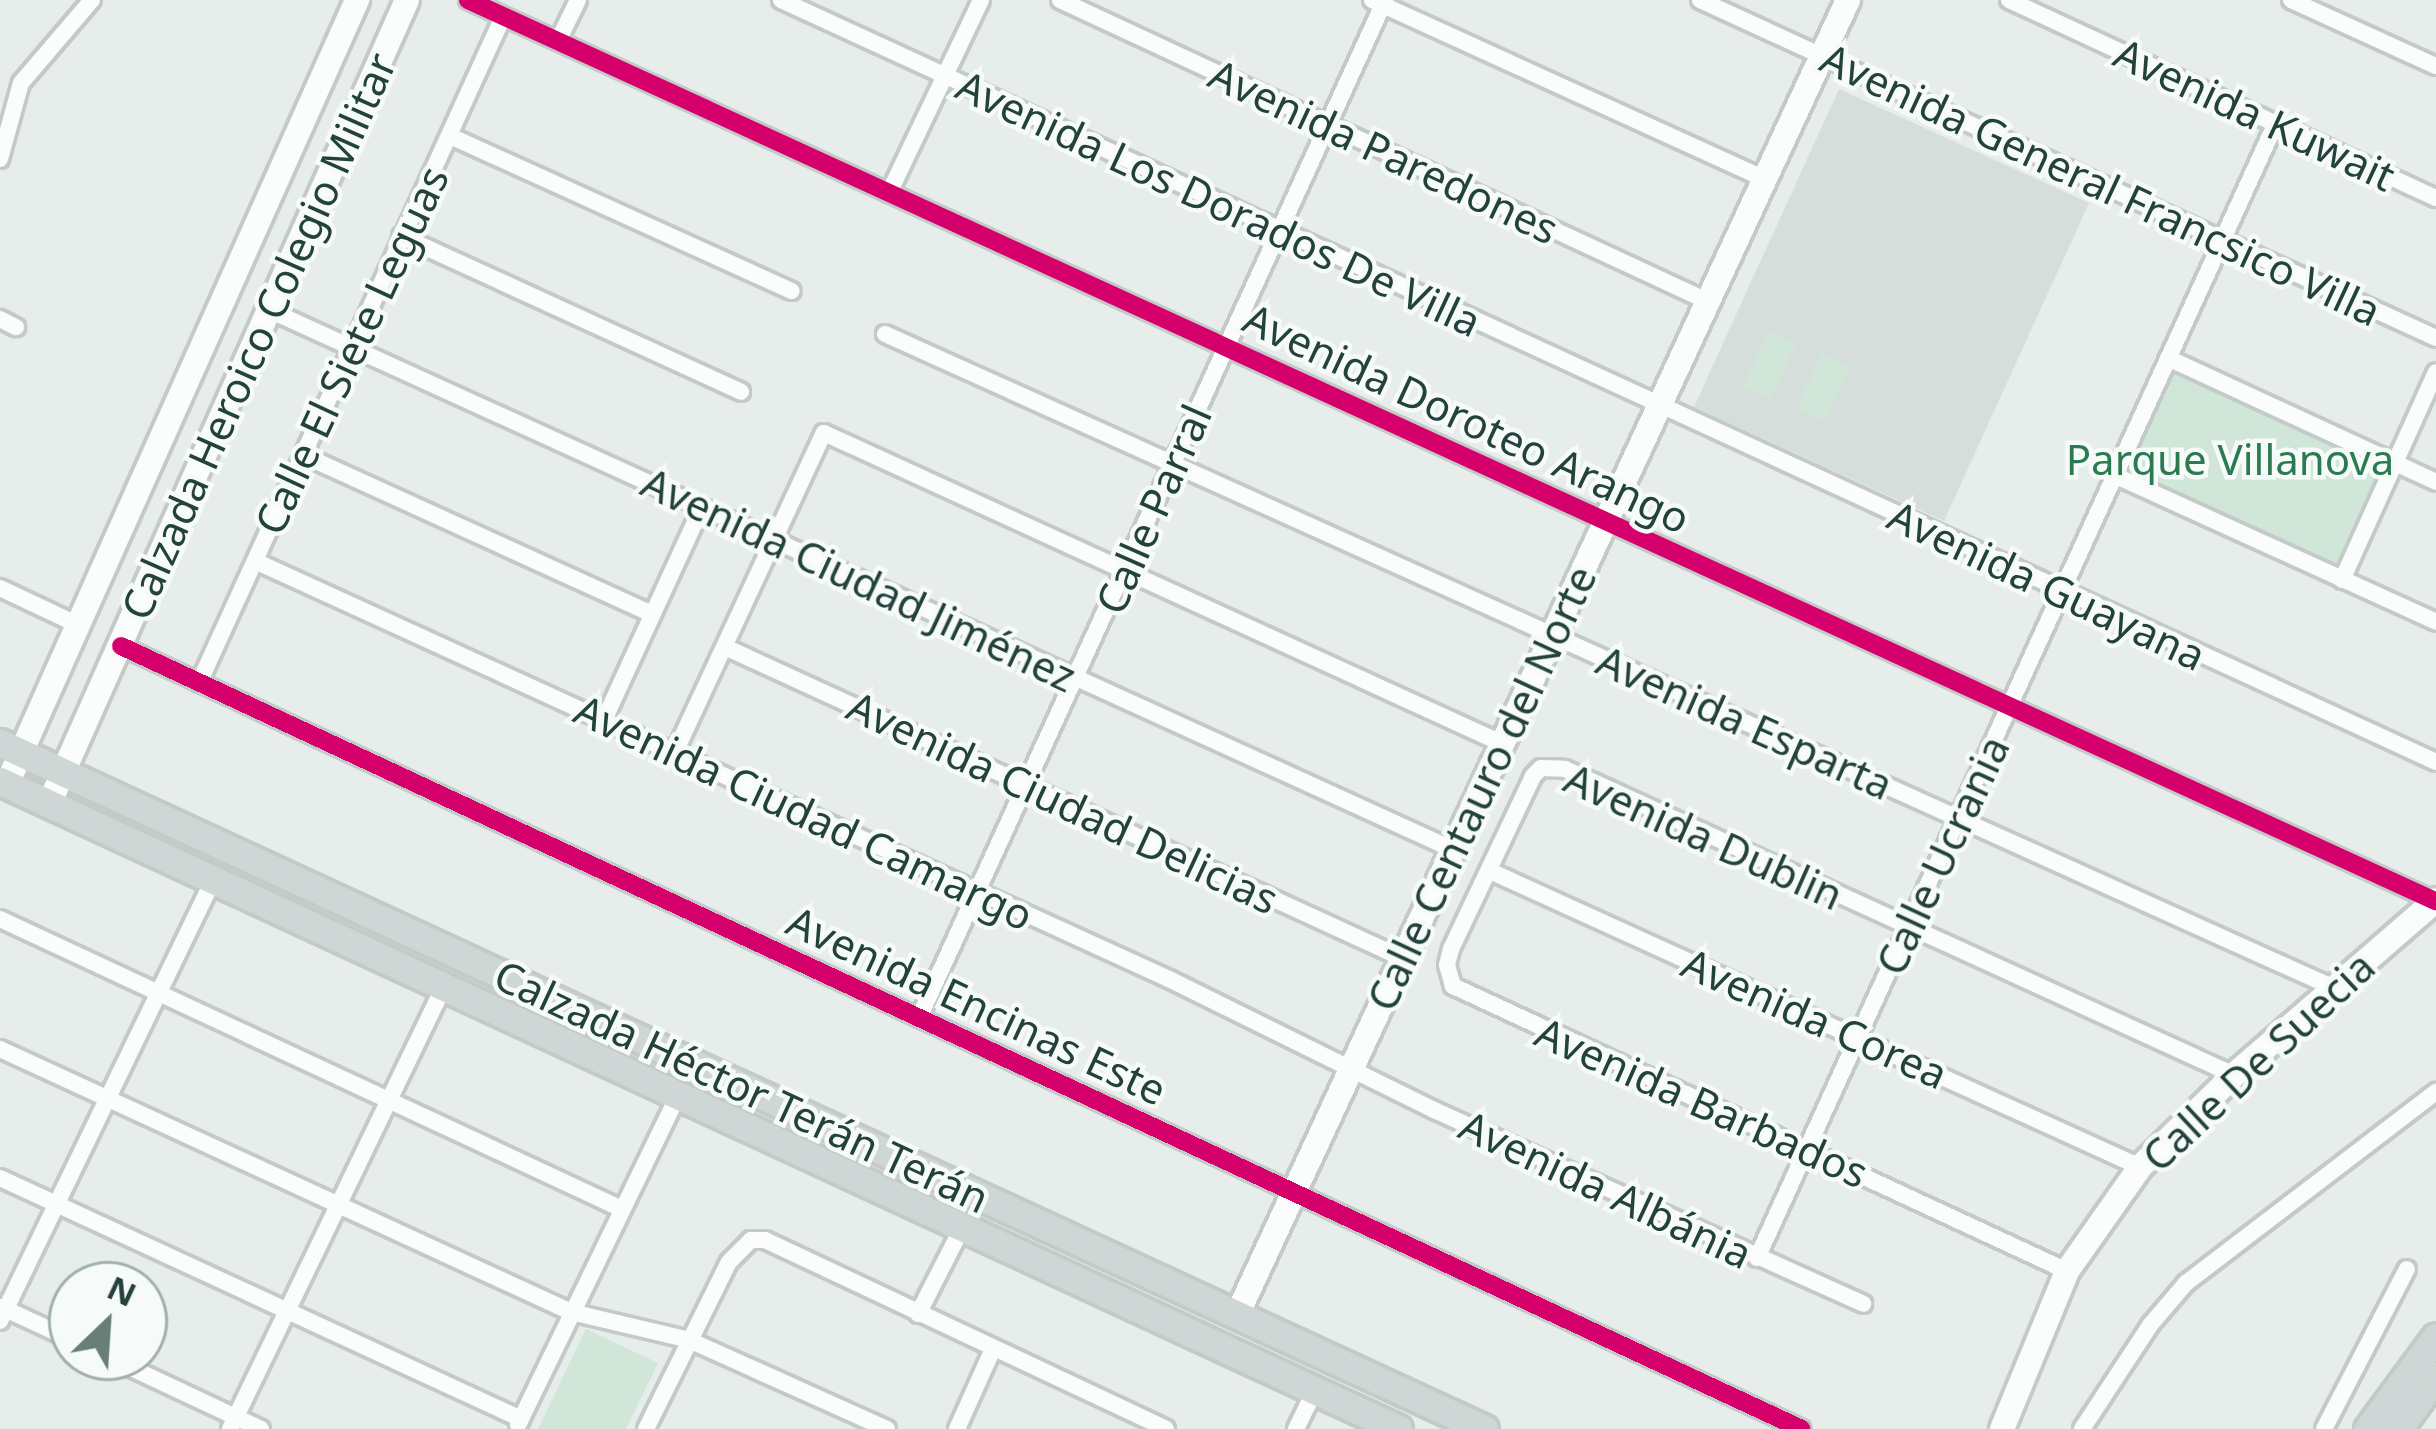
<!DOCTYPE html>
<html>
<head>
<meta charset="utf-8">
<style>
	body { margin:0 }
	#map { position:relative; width:2436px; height:1429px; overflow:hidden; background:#e7edea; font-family:"Noto Sans",sans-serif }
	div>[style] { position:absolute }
	.built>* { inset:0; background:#d5deda }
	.green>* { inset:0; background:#d0e6d8 }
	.roads { filter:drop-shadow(3px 0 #c4cac8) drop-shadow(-3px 0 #c4cac8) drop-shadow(0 3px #c4cac8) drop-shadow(0 -3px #c4cac8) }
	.street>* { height:16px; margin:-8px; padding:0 8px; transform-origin:8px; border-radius:8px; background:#fbfcfc }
	.secondary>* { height:24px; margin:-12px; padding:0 12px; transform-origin:12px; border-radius:12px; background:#fbfcfc }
	.primary>* { height:27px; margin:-13.5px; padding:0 13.5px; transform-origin:13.5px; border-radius:13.5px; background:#ced7d5 }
	.cycleway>* { height:18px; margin:-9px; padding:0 9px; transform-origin:9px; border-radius:9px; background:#d6006c }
	span { translate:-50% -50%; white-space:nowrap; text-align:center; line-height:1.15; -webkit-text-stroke:9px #f6fbf9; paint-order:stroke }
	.street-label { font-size:42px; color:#23423c }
	.park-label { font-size:42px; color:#2a7b4f }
	.north { position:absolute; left:48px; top:1261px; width:120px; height:120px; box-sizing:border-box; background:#f6fbf9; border:3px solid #a2b1ad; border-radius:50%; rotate:25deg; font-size:33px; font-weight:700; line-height:48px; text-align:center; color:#23423c }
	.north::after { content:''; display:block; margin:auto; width:42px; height:54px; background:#687e79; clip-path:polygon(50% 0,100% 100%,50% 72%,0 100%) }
</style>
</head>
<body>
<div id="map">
	<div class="built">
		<i style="clip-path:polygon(1839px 89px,2089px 203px,1944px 521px,1694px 407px)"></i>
	</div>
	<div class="green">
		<i style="clip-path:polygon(1768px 331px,1796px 343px,1771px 399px,1743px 387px)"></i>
		<i style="clip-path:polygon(1822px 353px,1850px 366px,1825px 421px,1797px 409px)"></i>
		<i style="clip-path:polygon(2168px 360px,2393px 465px,2341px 579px,2116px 475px)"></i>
		<i style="clip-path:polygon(586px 1329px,658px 1363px,626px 1429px,538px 1429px)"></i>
	</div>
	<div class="roads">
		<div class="street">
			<i style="left:468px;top:0;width:2164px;rotate:24.61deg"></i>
			<i style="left:781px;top:0;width:1822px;rotate:24.72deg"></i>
			<i style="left:1060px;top:0;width:716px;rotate:24.95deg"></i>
			<i style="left:1372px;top:0;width:432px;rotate:24.5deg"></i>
			<i style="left:1700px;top:0;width:810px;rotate:24.67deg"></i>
			<i style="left:2009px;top:0;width:471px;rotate:24.9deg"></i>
			<i style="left:2291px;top:0;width:159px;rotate:24.5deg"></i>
			<i style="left:558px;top:41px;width:46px;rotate:-64deg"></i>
			<i style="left:450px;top:136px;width:375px;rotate:24.4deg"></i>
			<i style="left:0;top:159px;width:79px;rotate:-74.6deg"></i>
			<i style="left:21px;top:83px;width:109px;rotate:-49.5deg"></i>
			<i style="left:889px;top:193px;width:214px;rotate:-64.5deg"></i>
			<i style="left:401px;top:236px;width:374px;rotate:24.6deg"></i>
			<i style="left:267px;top:309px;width:1302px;rotate:24.5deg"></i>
			<i style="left:0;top:319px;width:18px;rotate:27deg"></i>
			<i style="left:885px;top:334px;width:1590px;rotate:24.29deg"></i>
			<i style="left:2168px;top:358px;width:295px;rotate:24.8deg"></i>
			<i style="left:303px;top:455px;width:384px;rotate:24.5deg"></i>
			<i style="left:2114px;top:475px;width:354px;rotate:24.5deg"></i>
			<i style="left:255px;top:561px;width:1007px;rotate:24.58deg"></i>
			<i style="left:1171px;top:980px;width:293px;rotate:26.3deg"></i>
			<i style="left:1434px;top:1110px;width:471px;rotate:24.3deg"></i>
			<i style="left:2342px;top:580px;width:228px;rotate:-65.7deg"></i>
			<i style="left:0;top:588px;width:84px;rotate:25.3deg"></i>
			<i style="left:121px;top:646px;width:1854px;rotate:24.98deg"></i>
			<i style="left:725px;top:647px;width:745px;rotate:24.67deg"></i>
			<i style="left:199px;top:683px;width:732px;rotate:-65.47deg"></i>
			<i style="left:604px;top:720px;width:234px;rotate:-65.3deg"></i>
			<i style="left:675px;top:752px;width:352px;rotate:-65deg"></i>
			<i style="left:824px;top:433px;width:742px;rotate:24.6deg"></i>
			<i style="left:1490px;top:871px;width:714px;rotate:24.48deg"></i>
			<i style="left:0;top:919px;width:686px;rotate:25deg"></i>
			<i style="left:919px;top:1018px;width:1120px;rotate:-65.4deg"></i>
			<i style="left:0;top:1049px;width:629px;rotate:24.73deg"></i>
			<i style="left:571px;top:1312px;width:121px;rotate:13.3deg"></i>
			<i style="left:689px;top:1340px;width:217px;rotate:24.2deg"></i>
			<i style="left:0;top:1178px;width:574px;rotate:24.82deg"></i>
			<i style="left:1757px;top:1258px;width:1248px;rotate:-65.43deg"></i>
			<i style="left:2067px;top:1271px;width:677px;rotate:-155.1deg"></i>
			<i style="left:1453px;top:986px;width:22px;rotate:-106deg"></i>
			<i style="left:1447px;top:965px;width:16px;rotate:-76deg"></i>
			<i style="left:1451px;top:949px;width:191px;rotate:-64.6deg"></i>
			<i style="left:1533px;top:776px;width:11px;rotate:-45deg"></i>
			<i style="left:1541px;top:768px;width:24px;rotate:2deg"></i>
			<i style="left:1565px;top:769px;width:736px;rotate:24.58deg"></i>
			<i style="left:1px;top:1307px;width:78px;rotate:24.9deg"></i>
			<i style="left:918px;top:1314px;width:97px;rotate:-62.9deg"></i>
			<i style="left:0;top:1321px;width:490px;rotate:-64.2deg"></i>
			<i style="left:108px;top:1357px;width:169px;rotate:25.2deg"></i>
			<i style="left:518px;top:1425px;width:365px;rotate:-64.1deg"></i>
			<i style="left:230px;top:1429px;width:492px;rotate:-64.2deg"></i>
			<i style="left:646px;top:1429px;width:186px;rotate:-63.6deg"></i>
			<i style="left:729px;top:1262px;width:31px;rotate:-45deg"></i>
			<i style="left:751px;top:1240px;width:14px"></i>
			<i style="left:765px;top:1240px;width:443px;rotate:25.2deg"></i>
			<i style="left:957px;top:1429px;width:88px;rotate:-65.8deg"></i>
			<i style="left:1296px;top:1429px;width:43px;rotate:-64deg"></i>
			<i style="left:2082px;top:1429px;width:126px;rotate:-56.7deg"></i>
			<i style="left:2151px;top:1324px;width:54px;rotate:-49.5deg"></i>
			<i style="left:2186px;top:1283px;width:315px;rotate:-37.4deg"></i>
			<i style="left:2324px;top:1429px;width:180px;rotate:-62.6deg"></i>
		</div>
		<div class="secondary">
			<i style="left:7px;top:784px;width:859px;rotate:-65.94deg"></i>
			<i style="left:49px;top:804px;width:880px;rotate:-66deg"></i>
			<i style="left:1237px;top:1315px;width:1450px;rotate:-65.08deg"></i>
			<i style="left:2002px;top:1429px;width:171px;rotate:-67.6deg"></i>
			<i style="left:2067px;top:1271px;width:127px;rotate:-54.9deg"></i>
			<i style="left:2140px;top:1167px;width:132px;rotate:-44.4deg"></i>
			<i style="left:2234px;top:1075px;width:267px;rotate:-40.9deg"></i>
		</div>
		<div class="primary">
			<i style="left:0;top:743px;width:1635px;rotate:24.81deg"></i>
			<i style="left:0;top:781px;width:1541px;rotate:24.87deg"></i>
			<i style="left:2368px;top:1429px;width:114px;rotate:-53.5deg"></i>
			<i style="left:2398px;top:1429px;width:65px;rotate:-54.4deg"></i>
		</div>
	</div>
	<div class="cycleway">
		<i style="left:468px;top:0;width:2164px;rotate:24.61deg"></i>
		<i style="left:121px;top:646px;width:1854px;rotate:24.98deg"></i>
	</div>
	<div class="street-label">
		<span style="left:2255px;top:114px;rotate:25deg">Avenida Kuwait</span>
		<span style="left:1384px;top:151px;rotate:25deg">Avenida Paredones</span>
		<span style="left:2101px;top:184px;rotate:25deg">Avenida General Francsico Villa</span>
		<span style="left:1219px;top:203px;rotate:25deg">Avenida Los Dorados De Villa</span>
		<span style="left:258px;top:336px;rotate:-66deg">Calzada Heroico Colegio Militar</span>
		<span style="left:351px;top:350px;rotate:-65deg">Calle El Siete Leguas</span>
		<span style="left:1467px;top:418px;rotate:25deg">Avenida Doroteo Arango</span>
		<span style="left:1153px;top:509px;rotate:-66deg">Calle Parral</span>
		<span style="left:859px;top:579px;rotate:25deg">Avenida Ciudad Jiménez</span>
		<span style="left:2047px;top:585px;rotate:25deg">Avenida Guayana</span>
		<span style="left:1745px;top:722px;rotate:24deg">Avenida Esparta</span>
		<span style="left:1481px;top:788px;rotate:-65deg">Calle Centauro del Norte</span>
		<span style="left:1063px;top:802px;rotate:25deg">Avenida Ciudad Delicias</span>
		<span style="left:804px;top:812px;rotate:25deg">Avenida Ciudad Camargo</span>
		<span style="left:1704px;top:836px;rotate:24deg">Avenida Dublin</span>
		<span style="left:1942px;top:855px;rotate:-65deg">Calle Ucrania</span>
		<span style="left:977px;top:1005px;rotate:25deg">Avenida Encinas Este</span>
		<span style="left:1815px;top:1018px;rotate:24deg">Avenida Corea</span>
		<span style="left:2258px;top:1061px;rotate:-43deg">Calle De Suecia</span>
		<span style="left:742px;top:1086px;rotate:25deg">Calzada Héctor Terán Terán</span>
		<span style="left:1702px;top:1102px;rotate:24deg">Avenida Barbados</span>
		<span style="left:1606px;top:1189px;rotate:25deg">Avenida Albánia</span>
	</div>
	<div class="park-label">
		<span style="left:2230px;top:459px">Parque Villanova</span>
	</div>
	<div class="north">N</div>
</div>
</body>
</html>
